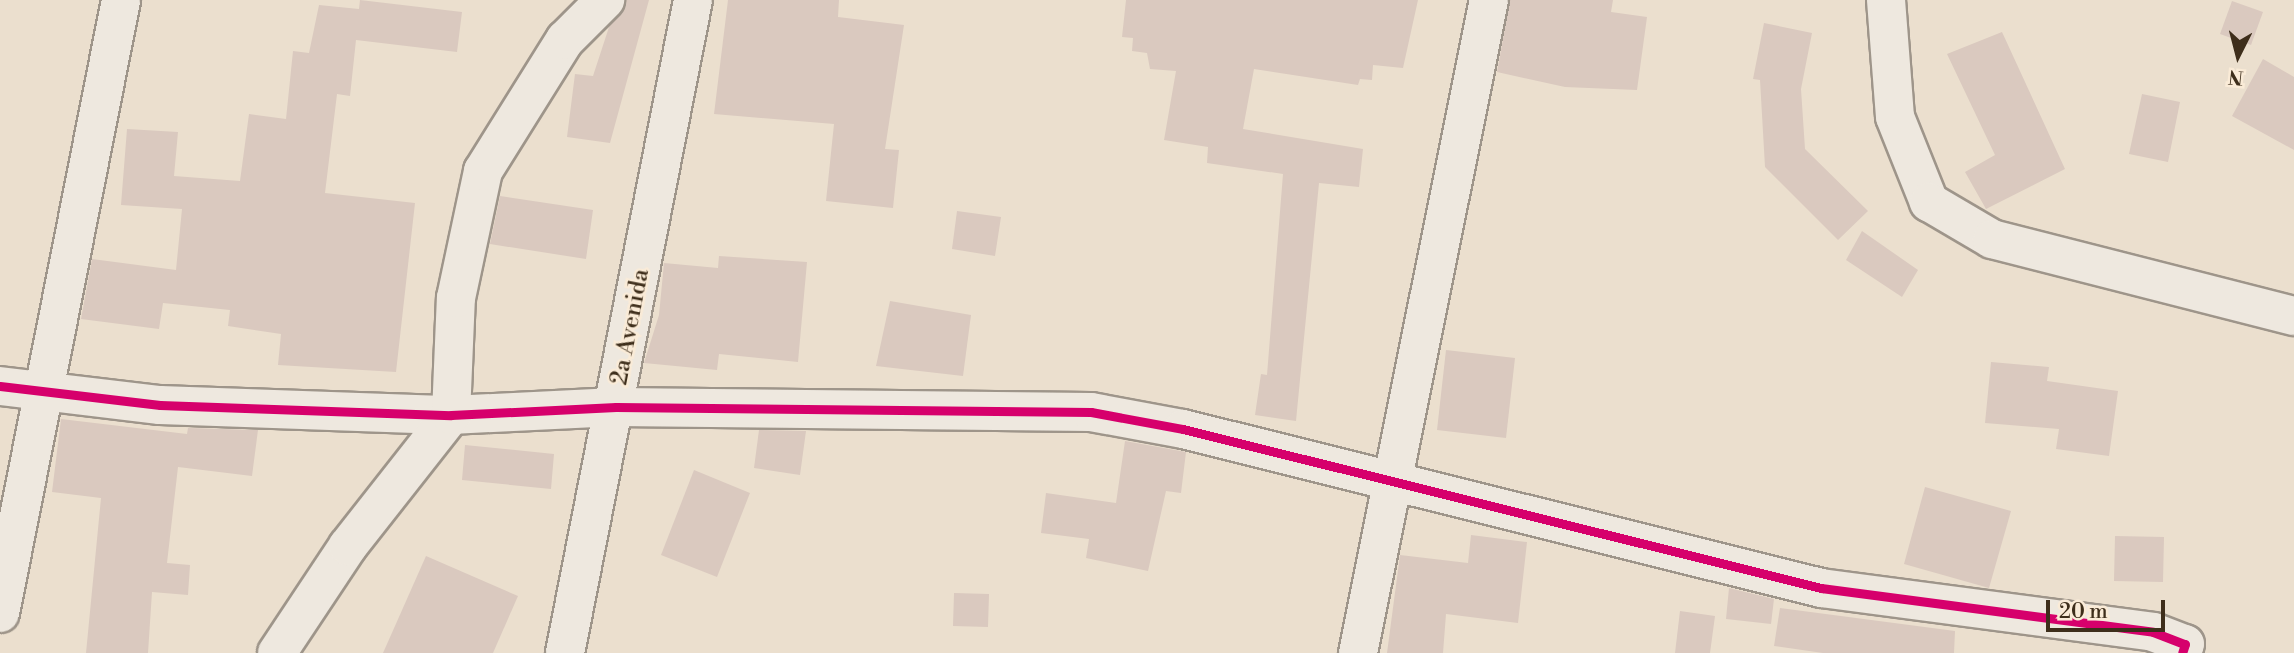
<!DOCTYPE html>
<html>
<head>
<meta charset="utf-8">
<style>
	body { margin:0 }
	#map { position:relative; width:2294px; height:653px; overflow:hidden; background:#ebdfce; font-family:"Libre Bodoni",serif }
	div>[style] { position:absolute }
	.building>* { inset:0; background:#dac9bf }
	.roads { filter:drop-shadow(2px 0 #9e958a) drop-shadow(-2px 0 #9e958a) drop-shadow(0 2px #9e958a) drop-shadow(0 -2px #9e958a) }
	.minor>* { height:38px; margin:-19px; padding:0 19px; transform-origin:19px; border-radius:19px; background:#eee8df }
	.cycleway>* { height:9px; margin:-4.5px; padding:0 4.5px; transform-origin:4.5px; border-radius:4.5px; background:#d6006c }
	span { translate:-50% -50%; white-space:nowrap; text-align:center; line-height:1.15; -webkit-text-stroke:5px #faebd7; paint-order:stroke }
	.street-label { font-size:24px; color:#3e2e1b }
	.north { position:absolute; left:2203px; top:21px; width:70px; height:70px; -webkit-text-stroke:5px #faebd7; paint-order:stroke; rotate:186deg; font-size:19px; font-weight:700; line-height:28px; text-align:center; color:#3e2e1b }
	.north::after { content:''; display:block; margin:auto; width:24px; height:32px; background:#3e2e1b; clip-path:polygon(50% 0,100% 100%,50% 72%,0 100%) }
	.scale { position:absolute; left:2046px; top:600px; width:119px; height:32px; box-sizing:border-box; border:4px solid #3e2e1b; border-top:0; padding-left:9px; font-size:21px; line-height:24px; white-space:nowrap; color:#3e2e1b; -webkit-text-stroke:5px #faebd7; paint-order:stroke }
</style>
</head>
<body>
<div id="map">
	<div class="building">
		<i style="clip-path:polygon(360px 0,462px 12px,457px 52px,356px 40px,350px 96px,337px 94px,325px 193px,415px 203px,396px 372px,278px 365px,281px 334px,228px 326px,230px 310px,163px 303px,159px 329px,81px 319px,92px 259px,176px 270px,182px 209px,121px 205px,127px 129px,178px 132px,174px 176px,240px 181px,249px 114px,286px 119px,293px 51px,309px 53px,319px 5px,359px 9px)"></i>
		<i style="clip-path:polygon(626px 0,649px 0,610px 143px,567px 137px,575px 74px,593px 76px,609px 27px)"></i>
		<i style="clip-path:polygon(728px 0,839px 0,838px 17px,904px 25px,885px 149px,899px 150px,893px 208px,826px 201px,834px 124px,714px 114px)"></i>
		<i style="clip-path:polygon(1126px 0,1418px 0,1403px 68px,1373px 65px,1372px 80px,1360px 79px,1358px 85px,1254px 69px,1243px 129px,1363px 149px,1359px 187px,1319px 183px,1296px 421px,1255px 415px,1261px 374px,1267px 375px,1283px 174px,1207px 163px,1208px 147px,1164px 140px,1176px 71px,1150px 69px,1147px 53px,1132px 51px,1133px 38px,1122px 37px)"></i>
		<i style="clip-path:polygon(1510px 0,1613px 0,1611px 12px,1647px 17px,1637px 90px,1565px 87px,1497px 72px)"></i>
		<i style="clip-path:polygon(2232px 1px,2263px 12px,2251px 45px,2220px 34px)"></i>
		<i style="clip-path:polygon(1764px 23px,1812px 33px,1801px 89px,1805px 149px,1868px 211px,1838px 240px,1765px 167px,1760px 80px,1753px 79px)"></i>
		<i style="clip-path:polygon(2002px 32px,2065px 169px,1986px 209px,1965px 172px,1995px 155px,1947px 54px)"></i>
		<i style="clip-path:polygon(2263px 59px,2294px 77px,2294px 150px,2232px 116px)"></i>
		<i style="clip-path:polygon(2142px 94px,2180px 102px,2168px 162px,2129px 154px)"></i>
		<i style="clip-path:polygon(500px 196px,593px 210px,586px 259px,490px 244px)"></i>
		<i style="clip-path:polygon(957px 211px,1001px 217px,995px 256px,952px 249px)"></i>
		<i style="clip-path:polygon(1862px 231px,1918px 270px,1902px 297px,1846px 260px)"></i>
		<i style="clip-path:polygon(719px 256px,807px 262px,798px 362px,719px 354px,717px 370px,644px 363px,659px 315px,664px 263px,718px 268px)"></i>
		<i style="clip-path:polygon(890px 301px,971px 315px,963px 376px,876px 366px)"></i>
		<i style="clip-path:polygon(1446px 350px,1515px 358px,1506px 438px,1437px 430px)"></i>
		<i style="clip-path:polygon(1991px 362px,2049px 367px,2047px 381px,2118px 391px,2109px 456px,2056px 449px,2059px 429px,1985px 423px)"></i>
		<i style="clip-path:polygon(61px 419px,187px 434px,188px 428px,258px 430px,252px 476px,178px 467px,167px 563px,190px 565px,188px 595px,152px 592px,148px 653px,86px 653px,101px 498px,52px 492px)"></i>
		<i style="clip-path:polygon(759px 430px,806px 431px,800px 475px,754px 468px)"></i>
		<i style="clip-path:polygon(1125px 441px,1186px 452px,1181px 493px,1166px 491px,1148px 571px,1086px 558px,1089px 539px,1041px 533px,1046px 493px,1116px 503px)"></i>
		<i style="clip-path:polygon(465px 445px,554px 454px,551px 489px,462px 480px)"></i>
		<i style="clip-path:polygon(694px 470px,750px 493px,717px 577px,661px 555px)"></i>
		<i style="clip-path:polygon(1925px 487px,2011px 511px,1989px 588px,1904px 564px)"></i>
		<i style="clip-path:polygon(1471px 535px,1527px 542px,1518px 623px,1446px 614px,1443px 653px,1387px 653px,1400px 555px,1468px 563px)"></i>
		<i style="clip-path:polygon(2115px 536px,2164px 537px,2163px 582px,2114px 581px)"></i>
		<i style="clip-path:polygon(426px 556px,518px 596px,493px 653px,383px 653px)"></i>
		<i style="clip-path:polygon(1729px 588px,1774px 599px,1771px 624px,1726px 619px)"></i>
		<i style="clip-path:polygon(954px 593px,989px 594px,988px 627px,953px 626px)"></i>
		<i style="clip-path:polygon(1780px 608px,1955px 631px,1954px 653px,1823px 653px,1774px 646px)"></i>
		<i style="clip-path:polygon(1680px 611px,1715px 616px,1710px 653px,1675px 653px)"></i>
	</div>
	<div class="roads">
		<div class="minor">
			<i style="left:1886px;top:0;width:117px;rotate:85.6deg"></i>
			<i style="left:1895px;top:117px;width:92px;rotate:68.2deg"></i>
			<i style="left:1929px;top:202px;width:73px;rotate:30.4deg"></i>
			<i style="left:1992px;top:239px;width:312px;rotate:14.3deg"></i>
			<i style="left:0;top:386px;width:161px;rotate:6.8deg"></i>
			<i style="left:160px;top:405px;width:291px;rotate:2deg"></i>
			<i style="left:451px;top:415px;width:165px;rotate:-2.8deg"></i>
			<i style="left:616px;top:407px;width:475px;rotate:0.6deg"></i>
			<i style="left:1091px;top:412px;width:94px;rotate:10.5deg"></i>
			<i style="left:1183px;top:429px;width:658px;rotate:13.99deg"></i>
			<i style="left:1821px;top:588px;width:335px;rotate:7.5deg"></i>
			<i style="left:2153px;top:632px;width:34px;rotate:21deg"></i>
			<i style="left:2185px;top:644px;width:9px;rotate:108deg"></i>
			<i style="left:0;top:613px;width:625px;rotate:-78.83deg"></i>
			<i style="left:277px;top:653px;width:128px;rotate:-56.4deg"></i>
			<i style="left:348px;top:546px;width:167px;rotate:-51.8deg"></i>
			<i style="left:451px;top:415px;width:117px;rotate:-87.6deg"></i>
			<i style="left:456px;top:298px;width:130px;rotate:-78deg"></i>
			<i style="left:483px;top:171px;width:155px;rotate:-58deg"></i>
			<i style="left:565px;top:40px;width:57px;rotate:-45deg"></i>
			<i style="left:565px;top:653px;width:665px;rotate:-78.91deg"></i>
			<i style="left:1358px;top:653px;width:666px;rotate:-78.66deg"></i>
		</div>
	</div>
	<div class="cycleway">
		<i style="left:0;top:386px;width:161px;rotate:6.8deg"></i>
		<i style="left:160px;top:405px;width:291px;rotate:2deg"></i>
		<i style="left:451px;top:415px;width:165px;rotate:-2.8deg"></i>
		<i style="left:616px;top:407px;width:475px;rotate:0.6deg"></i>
		<i style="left:1091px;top:412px;width:94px;rotate:10.5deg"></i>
		<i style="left:1183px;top:429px;width:658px;rotate:13.99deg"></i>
		<i style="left:1821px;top:588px;width:335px;rotate:7.5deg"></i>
		<i style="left:2153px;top:632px;width:34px;rotate:21deg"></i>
		<i style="left:2185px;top:644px;width:9px;rotate:108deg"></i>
	</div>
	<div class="street-label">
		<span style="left:631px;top:327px;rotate:-79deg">2a Avenida</span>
	</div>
	<div class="north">N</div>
	<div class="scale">20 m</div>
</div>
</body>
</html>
